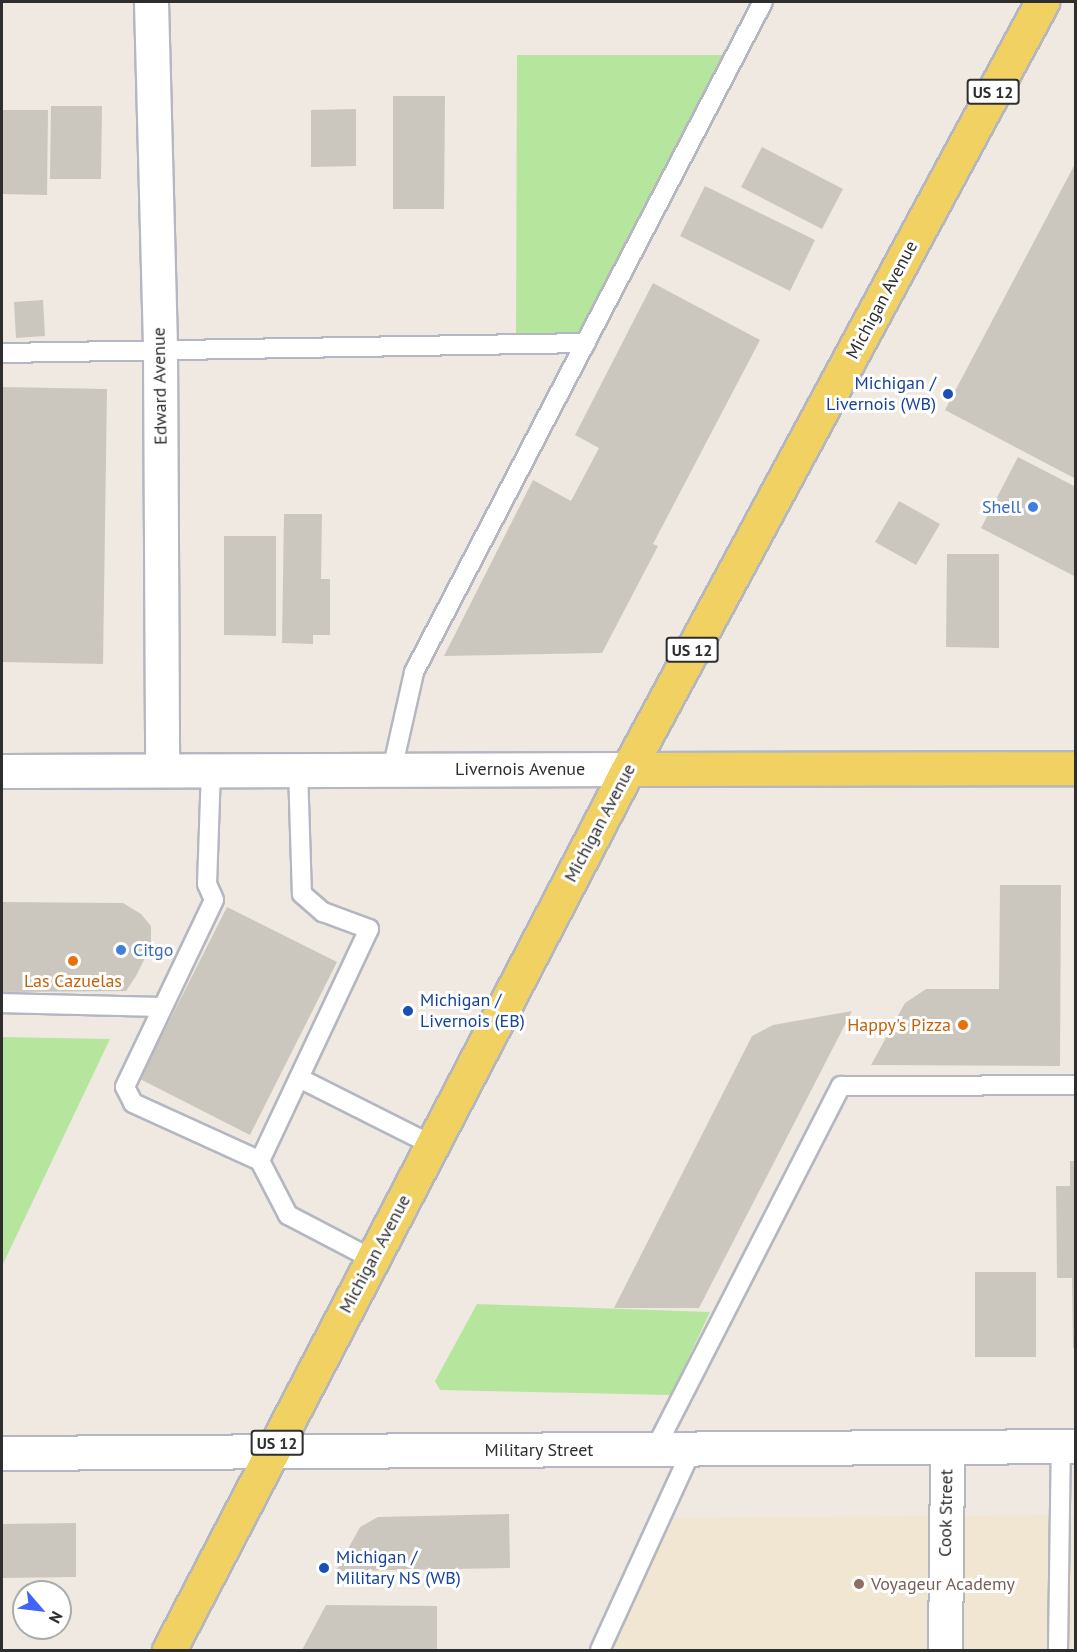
<!DOCTYPE html>
<html>
<head>
<meta charset="utf-8">
<style>
	body { margin:0 }
	#map { position:relative; width:1077px; height:1652px; overflow:hidden; background:#efe9e1; font-family:"PT Sans",sans-serif }
	div>[style] { position:absolute }
	.education>* { inset:0; background:#f0e6d1 }
	.green>* { inset:0; background:#b6e59e }
	.building>* { inset:0; background:#cbc7bf }
	.roads { filter:drop-shadow(2px 0 #b4b7c1) drop-shadow(-2px 0 #b4b7c1) drop-shadow(0 2px #b4b7c1) drop-shadow(0 -2px #b4b7c1) }
	.service>* { height:18px; margin:-9px; padding:0 9px; transform-origin:9px; border-radius:9px; background:#fff }
	.minor>* { height:33px; margin:-16.5px; padding:0 16.5px; transform-origin:16.5px; border-radius:16.5px; background:#fff }
	.secondary>* { height:33px; margin:-16.5px; padding:0 16.5px; transform-origin:16.5px; border-radius:16.5px; background:#fff }
	.primary>* { height:33px; margin:-16.5px; padding:0 16.5px; transform-origin:16.5px; border-radius:16.5px; background:#f2d163 }
	.dots>* { width:16px; height:16px; translate:-50% -50%; box-sizing:border-box; border:3px solid #fff; border-radius:50% }
	span { translate:-50% -50%; white-space:nowrap; text-align:center; line-height:1.15; -webkit-text-stroke:6px #fff; paint-order:stroke }
	.shield-label span { padding:2px 4px; background:#fff; border:2px solid; border-radius:4px; -webkit-text-stroke-width:0 }
	.shield-label { font-size:16px; color:#2e2e2e; font-weight:700 }
	.street-label { font-size:18px; color:#2e2e2e }
	.transit-label { font-size:18px; color:#164399 }
	.right { translate:-100% -50%; text-align:right }
	.left { translate:0 -50%; text-align:left }
	.shop-label { font-size:18px; color:#366cbe }
	.food-label { font-size:18px; color:#c56008 }
	.education-label { font-size:18px; color:#785e54 }
	.frame { position:absolute; inset:0; border:3px solid #2e2e2e; pointer-events:none }
	.north { position:absolute; left:12px; top:1580px; width:60px; height:60px; box-sizing:border-box; background:#fff; border:2px solid #ababab; border-radius:50%; rotate:118deg; font-size:16px; font-weight:700; line-height:24px; text-align:center; color:#2e2e2e }
	.north::after { content:''; display:block; margin:auto; width:21px; height:27px; background:#4264fb; clip-path:polygon(50% 0,100% 100%,50% 72%,0 100%) }
</style>
</head>
<body>
<div id="map">
	<div class="education">
		<i style="clip-path:polygon(1075px 1515px,1075px 1650px,612px 1650px,674px 1518px)"></i>
	</div>
	<div class="green">
		<i style="clip-path:polygon(517px 55px,739px 55px,586px 340px,516px 340px)"></i>
		<i style="clip-path:polygon(2px 1037px,110px 1039px,2px 1266px)"></i>
		<i style="clip-path:polygon(477px 1304px,710px 1312px,671px 1395px,440px 1390px,435px 1381px)"></i>
	</div>
	<div class="building">
		<i style="clip-path:polygon(393px 96px,445px 96px,444px 209px,393px 209px)"></i>
		<i style="clip-path:polygon(51px 106px,102px 106px,101px 179px,50px 179px)"></i>
		<i style="clip-path:polygon(356px 109px,356px 166px,311px 167px,311px 110px)"></i>
		<i style="clip-path:polygon(2px 110px,48px 110px,47px 195px,2px 194px)"></i>
		<i style="clip-path:polygon(762px 147px,843px 189px,822px 229px,741px 187px)"></i>
		<i style="clip-path:polygon(1076px 162px,1076px 479px,945px 410px)"></i>
		<i style="clip-path:polygon(705px 186px,815px 240px,790px 291px,680px 236px)"></i>
		<i style="clip-path:polygon(653px 283px,760px 340px,653px 544px,658px 546px,602px 653px,444px 656px,533px 480px,571px 501px,599px 448px,575px 435px)"></i>
		<i style="clip-path:polygon(43px 300px,45px 336px,16px 338px,14px 302px)"></i>
		<i style="clip-path:polygon(2px 387px,107px 389px,103px 664px,2px 662px)"></i>
		<i style="clip-path:polygon(1018px 457px,1076px 487px,1076px 577px,981px 528px)"></i>
		<i style="clip-path:polygon(899px 501px,940px 524px,916px 565px,875px 542px)"></i>
		<i style="clip-path:polygon(284px 514px,322px 514px,321px 579px,330px 579px,330px 635px,313px 635px,313px 644px,282px 643px)"></i>
		<i style="clip-path:polygon(224px 536px,276px 536px,276px 636px,224px 635px)"></i>
		<i style="clip-path:polygon(947px 554px,999px 554px,999px 648px,946px 647px)"></i>
		<i style="clip-path:polygon(1000px 885px,1061px 885px,1060px 1066px,871px 1065px,905px 1003px,926px 989px,999px 989px)"></i>
		<i style="clip-path:polygon(2px 902px,123px 903px,141px 914px,151px 926px,151px 946px,136px 976px,126px 991px,2px 992px)"></i>
		<i style="clip-path:polygon(227px 907px,337px 962px,250px 1135px,140px 1079px)"></i>
		<i style="clip-path:polygon(852px 1011px,699px 1308px,614px 1308px,752px 1036px,773px 1025px)"></i>
		<i style="clip-path:polygon(1070px 1161px,1076px 1161px,1076px 1348px,1073px 1348px,1072px 1278px,1057px 1278px,1056px 1186px,1070px 1186px)"></i>
		<i style="clip-path:polygon(975px 1272px,1036px 1272px,1036px 1357px,975px 1357px)"></i>
		<i style="clip-path:polygon(509px 1514px,510px 1568px,336px 1571px,360px 1527px,378px 1517px)"></i>
		<i style="clip-path:polygon(76px 1523px,76px 1577px,2px 1578px,2px 1524px)"></i>
		<i style="clip-path:polygon(326px 1605px,437px 1606px,437px 1650px,302px 1650px)"></i>
	</div>
	<div class="roads">
		<div class="service">
			<i style="left:2px;top:353px;width:584px;rotate:-0.98deg"></i>
			<i style="left:298px;top:769px;width:125px;rotate:88.2deg"></i>
			<i style="left:302px;top:894px;width:28px;rotate:41deg"></i>
			<i style="left:323px;top:912px;width:49px;rotate:20.3deg"></i>
			<i style="left:369px;top:929px;width:256px;rotate:115.2deg"></i>
			<i style="left:260px;top:1161px;width:61px;rotate:62.6deg"></i>
			<i style="left:288px;top:1215px;width:95px;rotate:27.6deg"></i>
			<i style="left:211px;top:770px;width:114px;rotate:92deg"></i>
			<i style="left:207px;top:884px;width:17px;rotate:66deg"></i>
			<i style="left:214px;top:900px;width:207px;rotate:115.5deg"></i>
			<i style="left:125px;top:1087px;width:18px;rotate:63deg"></i>
			<i style="left:133px;top:1103px;width:140px;rotate:24.5deg"></i>
			<i style="left:392px;top:770px;width:100px;rotate:-77.3deg"></i>
			<i style="left:414px;top:672px;width:755px;rotate:-62.49deg"></i>
			<i style="left:2px;top:1003px;width:160px;rotate:1.4deg"></i>
			<i style="left:299px;top:1078px;width:149px;rotate:26.7deg"></i>
			<i style="left:655px;top:1449px;width:408px;rotate:-62.9deg"></i>
			<i style="left:841px;top:1086px;width:235px;rotate:-0.2deg"></i>
			<i style="left:600px;top:1650px;width:221px;rotate:-65.4deg"></i>
			<i style="left:1058px;top:1650px;width:204px;rotate:-89.2deg"></i>
		</div>
		<div class="minor">
			<i style="left:151px;top:2px;width:350px;rotate:88.5deg"></i>
			<i style="left:160px;top:352px;width:418px;rotate:89.7deg"></i>
			<i style="left:2px;top:1453px;width:1074px;rotate:-0.37deg"></i>
			<i style="left:945px;top:1650px;width:203px;rotate:-89.4deg"></i>
		</div>
		<div class="secondary">
			<i style="left:2px;top:771px;width:626px;rotate:-0.18deg"></i>
		</div>
		<div class="primary">
			<i style="left:628px;top:769px;width:448px;rotate:-0.1deg"></i>
			<i style="left:169px;top:1650px;width:993px;rotate:-62.48deg"></i>
			<i style="left:628px;top:769px;width:872px;rotate:-61.64deg"></i>
		</div>
	</div>
	<div class="dots">
		<i style="left:948px;top:394px;background:#1a4fb4"></i>
		<i style="left:1033px;top:507px;background:#3f7fe0"></i>
		<i style="left:121px;top:950px;background:#3f7fe0"></i>
		<i style="left:73px;top:961px;background:#e8710a"></i>
		<i style="left:408px;top:1011px;background:#1a4fb4"></i>
		<i style="left:963px;top:1025px;background:#e8710a"></i>
		<i style="left:324px;top:1568px;background:#1a4fb4"></i>
		<i style="left:859px;top:1584px;background:#8d6e63"></i>
	</div>
	<div class="shield-label">
		<span style="left:993px;top:92px">US 12</span>
		<span style="left:692px;top:650px">US 12</span>
		<span style="left:277px;top:1443px">US 12</span>
	</div>
	<div class="street-label">
		<span style="left:882px;top:300px;rotate:-62deg">Michigan Avenue</span>
		<span style="left:160px;top:386px;rotate:-91deg">Edward Avenue</span>
		<span style="left:520px;top:769px">Livernois Avenue</span>
		<span style="left:600px;top:823px;rotate:-62deg">Michigan Avenue</span>
		<span style="left:375px;top:1254px;rotate:-62deg">Michigan Avenue</span>
		<span style="left:539px;top:1450px">Military Street</span>
		<span style="left:946px;top:1513px;rotate:-89deg">Cook Street</span>
	</div>
	<div class="transit-label">
		<span class="right" style="left:936px;top:394px">Michigan /<br>Livernois (WB)</span>
		<span class="left" style="left:420px;top:1011px">Michigan /<br>Livernois (EB)</span>
		<span class="left" style="left:336px;top:1568px">Michigan /<br>Military NS (WB)</span>
	</div>
	<div class="shop-label">
		<span class="right" style="left:1021px;top:507px">Shell</span>
		<span class="left" style="left:133px;top:950px">Citgo</span>
	</div>
	<div class="food-label">
		<span style="left:73px;top:981px">Las Cazuelas</span>
		<span class="right" style="left:951px;top:1025px">Happy's Pizza</span>
	</div>
	<div class="education-label">
		<span class="left" style="left:871px;top:1584px">Voyageur Academy</span>
	</div>
	<div class="frame"></div>
	<div class="north">N</div>
</div>
</body>
</html>
